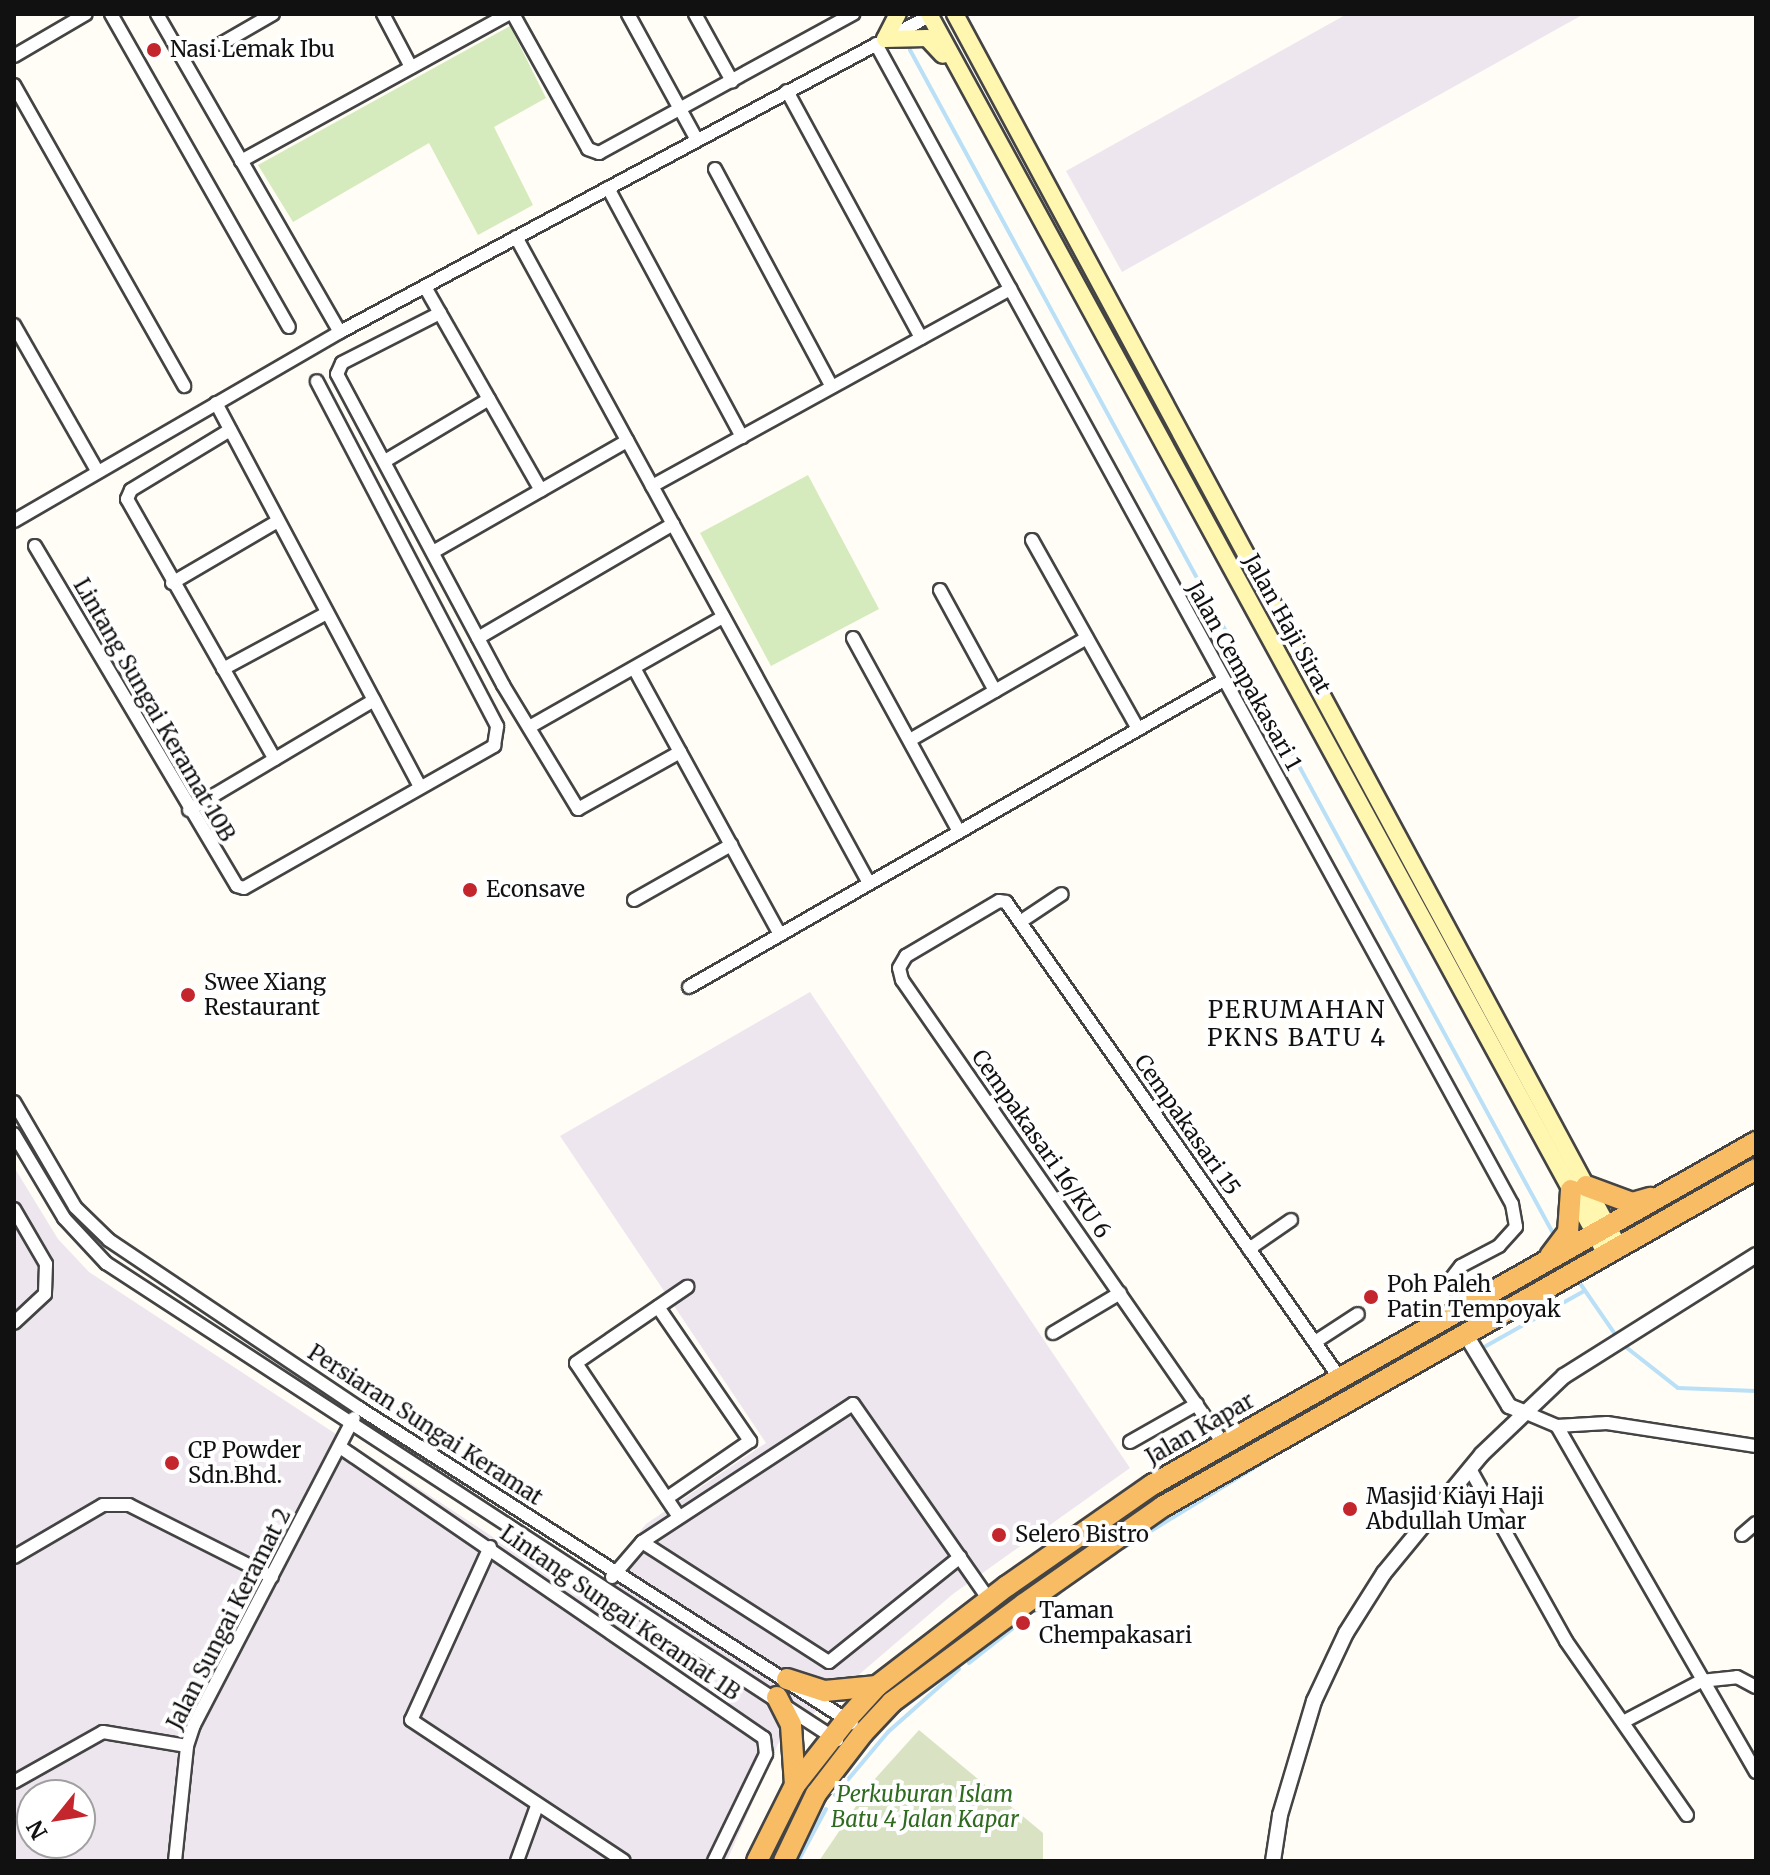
<!DOCTYPE html>
<html>
<head>
<meta charset="utf-8">
<style>
	body { margin:0 }
	#map { position:relative; width:1770px; height:1875px; overflow:hidden; background:#fffdf5; font-family:Merriweather,serif }
	div>[style] { position:absolute }
	.industrial>* { inset:0; background:#eee6ef }
	.green>* { inset:0; background:#d5ebbd }
	.cemetery>* { inset:0; background:#d9e3c4 }
	.stream>* { height:4px; margin:-2px; padding:0 2px; transform-origin:2px; border-radius:2px; background:#b9e0f7 }
	.roads { filter:drop-shadow(2px 0 #444) drop-shadow(-2px 0 #444) drop-shadow(0 2px #444) drop-shadow(0 -2px #444) }
	.minor>* { height:12px; margin:-6px; padding:0 6px; transform-origin:6px; border-radius:6px; background:#fff }
	.tertiary>* { height:14px; margin:-7px; padding:0 7px; transform-origin:7px; border-radius:7px; background:#fff }
	.secondary>* { height:16px; margin:-8px; padding:0 8px; transform-origin:8px; border-radius:8px; background:#fff6b0 }
	.trunk>* { height:20px; margin:-10px; padding:0 10px; transform-origin:10px; border-radius:10px; background:#f7bc64 }
	.dots>* { width:22px; height:22px; translate:-50% -50%; box-sizing:border-box; border:4px solid #fff; border-radius:50% }
	span { translate:-50% -50%; white-space:nowrap; text-align:center; line-height:1.15; -webkit-text-stroke:8px #fff; paint-order:stroke }
	.poi-label { font-size:22px; color:#111 }
	.left { translate:0 -50%; text-align:left }
	.street-label { font-size:22px; color:#111 }
	.park-label { font-size:22px; color:#2f6b1f; font-style:italic }
	.neighbourhood-label { font-size:24px; color:#111; letter-spacing:2px }
	.frame { position:absolute; inset:0; border:16px solid #111; pointer-events:none }
	.north { position:absolute; left:16px; top:1779px; width:80px; height:80px; box-sizing:border-box; background:#fff; border:2px solid #a0a0a0; border-radius:50%; rotate:240deg; font-size:22px; font-weight:700; line-height:32px; text-align:center; color:#111 }
	.north::after { content:''; display:block; margin:auto; width:28px; height:36px; background:#c4262e; clip-path:polygon(50% 0,100% 100%,50% 72%,0 100%) }
</style>
</head>
<body>
<div id="map">
	<div class="industrial">
		<i style="clip-path:polygon(1347px 14px,1584px 14px,1122px 272px,1066px 171px)"></i>
		<i style="clip-path:polygon(evenodd,810px 992px,1130px 1468px,953px 1594px,778px 1744px,727px 1861px,14px 1861px,14px 1167px,58px 1239px,89px 1272px,586px 1598px,646px 1524px,766px 1443px,560px 1136px,810px 992px,32px 1795px,80px 1795px,80px 1843px,32px 1843px,32px 1795px)"></i>
	</div>
	<div class="green">
		<i style="clip-path:polygon(510px 26px,546px 98px,494px 127px,533px 205px,478px 235px,429px 143px,293px 222px,258px 165px)"></i>
		<i style="clip-path:polygon(808px 475px,879px 609px,771px 666px,700px 533px)"></i>
	</div>
	<div class="cemetery">
		<i style="clip-path:polygon(919px 1730px,1043px 1833px,1043px 1861px,819px 1861px,873px 1781px)"></i>
	</div>
	<div class="stream">
		<i style="left:910px;top:50px;width:1353px;rotate:61.48deg"></i>
		<i style="left:1577px;top:1279px;width:70px;rotate:55.4deg"></i>
		<i style="left:1622px;top:1344px;width:71px;rotate:38.2deg"></i>
		<i style="left:1678px;top:1388px;width:78px;rotate:2.2deg"></i>
		<i style="left:1486px;top:1346px;width:112px;rotate:-29.3deg"></i>
		<i style="left:1123px;top:1548px;width:170px;rotate:-31.5deg"></i>
		<i style="left:1073px;top:1582px;width:52px;rotate:-34deg"></i>
		<i style="left:1035px;top:1611px;width:31px;rotate:-37deg"></i>
		<i style="left:969px;top:1663px;width:73px;rotate:-38.3deg"></i>
		<i style="left:835px;top:1795px;width:82px;rotate:-49.9deg"></i>
		<i style="left:888px;top:1732px;width:95px;rotate:-41.6deg"></i>
		<i style="left:798px;top:1861px;width:59px;rotate:-61.7deg"></i>
	</div>
	<div class="roads">
		<div class="minor">
			<i style="left:111px;top:14px;width:360px;rotate:60.4deg"></i>
			<i style="left:157px;top:14px;width:367px;rotate:60.1deg"></i>
			<i style="left:383px;top:14px;width:60px;rotate:62.2deg"></i>
			<i style="left:513px;top:14px;width:154px;rotate:60.9deg"></i>
			<i style="left:588px;top:149px;width:12px;rotate:20deg"></i>
			<i style="left:599px;top:153px;width:290px;rotate:-28.7deg"></i>
			<i style="left:628px;top:14px;width:144px;rotate:61.3deg"></i>
			<i style="left:695px;top:14px;width:77px;rotate:61.1deg"></i>
			<i style="left:221px;top:44px;width:60px;rotate:-30deg"></i>
			<i style="left:876px;top:44px;width:1323px;rotate:61.27deg"></i>
			<i style="left:1512px;top:1204px;width:23px;rotate:80deg"></i>
			<i style="left:1516px;top:1227px;width:25px;rotate:132deg"></i>
			<i style="left:1499px;top:1246px;width:43px;rotate:152.2deg"></i>
			<i style="left:1461px;top:1266px;width:16px;rotate:128deg"></i>
			<i style="left:1451px;top:1279px;width:32px;rotate:64deg"></i>
			<i style="left:14px;top:56px;width:83px;rotate:-30.3deg"></i>
			<i style="left:14px;top:85px;width:346px;rotate:60.5deg"></i>
			<i style="left:787px;top:91px;width:281px;rotate:61.5deg"></i>
			<i style="left:241px;top:161px;width:305px;rotate:-28.8deg"></i>
			<i style="left:715px;top:169px;width:247px;rotate:61.8deg"></i>
			<i style="left:608px;top:188px;width:283px;rotate:61.7deg"></i>
			<i style="left:516px;top:237px;width:736px;rotate:61.35deg"></i>
			<i style="left:425px;top:287px;width:234px;rotate:60.3deg"></i>
			<i style="left:440px;top:313px;width:110px;rotate:153deg"></i>
			<i style="left:342px;top:363px;width:12px;rotate:114deg"></i>
			<i style="left:337px;top:374px;width:353px;rotate:61.9deg"></i>
			<i style="left:503px;top:685px;width:145px;rotate:58.8deg"></i>
			<i style="left:578px;top:809px;width:117px;rotate:-29.2deg"></i>
			<i style="left:14px;top:325px;width:169px;rotate:60.3deg"></i>
			<i style="left:216px;top:403px;width:435px;rotate:62deg"></i>
			<i style="left:230px;top:430px;width:116px;rotate:148.8deg"></i>
			<i style="left:131px;top:490px;width:10px;rotate:114deg"></i>
			<i style="left:127px;top:499px;width:299px;rotate:60.4deg"></i>
			<i style="left:385px;top:461px;width:121px;rotate:-30.8deg"></i>
			<i style="left:652px;top:486px;width:409px;rotate:-28.8deg"></i>
			<i style="left:14px;top:521px;width:377px;rotate:-30.1deg"></i>
			<i style="left:340px;top:332px;width:673px;rotate:-28.2deg"></i>
			<i style="left:1032px;top:540px;width:217px;rotate:60.7deg"></i>
			<i style="left:35px;top:546px;width:395px;rotate:59.3deg"></i>
			<i style="left:237px;top:886px;width:7px;rotate:16deg"></i>
			<i style="left:244px;top:888px;width:288px;rotate:-29.6deg"></i>
			<i style="left:494px;top:746px;width:20px;rotate:-81deg"></i>
			<i style="left:497px;top:726px;width:389px;rotate:-117.6deg"></i>
			<i style="left:433px;top:552px;width:224px;rotate:-29.8deg"></i>
			<i style="left:172px;top:583px;width:123px;rotate:-30.3deg"></i>
			<i style="left:940px;top:590px;width:115px;rotate:61.4deg"></i>
			<i style="left:478px;top:638px;width:226px;rotate:-30.3deg"></i>
			<i style="left:853px;top:638px;width:221px;rotate:61.3deg"></i>
			<i style="left:634px;top:668px;width:304px;rotate:61.3deg"></i>
			<i style="left:223px;top:669px;width:118px;rotate:-28.3deg"></i>
			<i style="left:531px;top:726px;width:221px;rotate:-29.6deg"></i>
			<i style="left:910px;top:740px;width:204px;rotate:-30deg"></i>
			<i style="left:189px;top:810px;width:215px;rotate:-30.7deg"></i>
			<i style="left:634px;top:900px;width:112px;rotate:-29.6deg"></i>
			<i style="left:1020px;top:922px;width:50px;rotate:-33.7deg"></i>
			<i style="left:689px;top:987px;width:617px;rotate:-29.85deg"></i>
			<i style="left:14px;top:1102px;width:121px;rotate:59.8deg"></i>
			<i style="left:75px;top:1207px;width:47px;rotate:44.1deg"></i>
			<i style="left:109px;top:1240px;width:301px;rotate:33.9deg"></i>
			<i style="left:359px;top:1408px;width:585px;rotate:32.58deg"></i>
			<i style="left:14px;top:1134px;width:98px;rotate:59.2deg"></i>
			<i style="left:64px;top:1218px;width:62px;rotate:47deg"></i>
			<i style="left:106px;top:1263px;width:873px;rotate:33.13deg"></i>
			<i style="left:14px;top:1209px;width:64px;rotate:59.8deg"></i>
			<i style="left:46px;top:1264px;width:30px;rotate:92deg"></i>
			<i style="left:45px;top:1294px;width:42px;rotate:136.9deg"></i>
			<i style="left:1249px;top:1249px;width:51px;rotate:-34.6deg"></i>
			<i style="left:658px;top:1307px;width:163px;rotate:55.5deg"></i>
			<i style="left:750px;top:1441px;width:101px;rotate:145.5deg"></i>
			<i style="left:1053px;top:1333px;width:78px;rotate:-30.8deg"></i>
			<i style="left:1315px;top:1342px;width:51px;rotate:-33.1deg"></i>
			<i style="left:1524px;top:1412px;width:36px;rotate:23deg"></i>
			<i style="left:1557px;top:1426px;width:50px;rotate:-3.4deg"></i>
			<i style="left:1607px;top:1423px;width:151px;rotate:8.8deg"></i>
			<i style="left:1557px;top:1426px;width:399px;rotate:60.1deg"></i>
			<i style="left:1130px;top:1442px;width:77px;rotate:-29.6deg"></i>
			<i style="left:1223px;top:1443px;width:563px;rotate:-124.73deg"></i>
			<i style="left:902px;top:980px;width:12px;rotate:-104deg"></i>
			<i style="left:899px;top:968px;width:14px;rotate:-60deg"></i>
			<i style="left:906px;top:956px;width:108px;rotate:-30.6deg"></i>
			<i style="left:999px;top:901px;width:7px;rotate:8deg"></i>
			<i style="left:1006px;top:902px;width:580px;rotate:54.97deg"></i>
			<i style="left:340px;top:1447px;width:514px;rotate:34.46deg"></i>
			<i style="left:764px;top:1738px;width:16px;rotate:83deg"></i>
			<i style="left:766px;top:1754px;width:119px;rotate:115.9deg"></i>
			<i style="left:1470px;top:1469px;width:197px;rotate:60.8deg"></i>
			<i style="left:1566px;top:1641px;width:212px;rotate:55.2deg"></i>
			<i style="left:679px;top:1517px;width:185px;rotate:-123.8deg"></i>
			<i style="left:576px;top:1363px;width:135px;rotate:-34.4deg"></i>
			<i style="left:1742px;top:1535px;width:18px;rotate:-41deg"></i>
			<i style="left:642px;top:1542px;width:222px;rotate:32.7deg"></i>
			<i style="left:829px;top:1662px;width:168px;rotate:-38.7deg"></i>
			<i style="left:490px;top:1547px;width:190px;rotate:114.5deg"></i>
			<i style="left:411px;top:1720px;width:255px;rotate:33.5deg"></i>
			<i style="left:14px;top:1557px;width:103px;rotate:-30.3deg"></i>
			<i style="left:103px;top:1505px;width:26px"></i>
			<i style="left:129px;top:1505px;width:160px;rotate:26.7deg"></i>
			<i style="left:612px;top:1577px;width:46px;rotate:-49.4deg"></i>
			<i style="left:642px;top:1542px;width:252px;rotate:-33.2deg"></i>
			<i style="left:853px;top:1404px;width:239px;rotate:55.2deg"></i>
			<i style="left:1623px;top:1722px;width:88px;rotate:-27.7deg"></i>
			<i style="left:1701px;top:1681px;width:36px;rotate:-6deg"></i>
			<i style="left:1737px;top:1677px;width:21px;rotate:28deg"></i>
			<i style="left:14px;top:1782px;width:102px;rotate:-29.3deg"></i>
			<i style="left:103px;top:1732px;width:85px;rotate:9.5deg"></i>
			<i style="left:175px;top:1861px;width:116px;rotate:-84deg"></i>
			<i style="left:187px;top:1746px;width:22px;rotate:-72deg"></i>
			<i style="left:194px;top:1725px;width:346px;rotate:-62.5deg"></i>
			<i style="left:517px;top:1861px;width:59px;rotate:-70deg"></i>
		</div>
		<div class="tertiary">
			<i style="left:1466px;top:1335px;width:83px;rotate:58.8deg"></i>
			<i style="left:1509px;top:1406px;width:16px;rotate:22deg"></i>
			<i style="left:1273px;top:1861px;width:47px;rotate:-81.3deg"></i>
			<i style="left:1280px;top:1815px;width:119px;rotate:-73.4deg"></i>
			<i style="left:1314px;top:1701px;width:75px;rotate:-64.8deg"></i>
			<i style="left:1346px;top:1633px;width:71px;rotate:-57.7deg"></i>
			<i style="left:1384px;top:1573px;width:154px;rotate:-50.5deg"></i>
			<i style="left:1482px;top:1454px;width:113px;rotate:-43.6deg"></i>
			<i style="left:1564px;top:1376px;width:227px;rotate:-32.2deg"></i>
		</div>
		<div class="secondary">
			<i style="left:929px;top:14px;width:1413px;rotate:61.37deg"></i>
			<i style="left:955px;top:14px;width:1400px;rotate:61.7deg"></i>
			<i style="left:885px;top:39px;width:42px;rotate:-1.4deg"></i>
			<i style="left:927px;top:38px;width:23px;rotate:47deg"></i>
			<i style="left:885px;top:39px;width:28px;rotate:-63deg"></i>
		</div>
		<div class="trunk">
			<i style="left:1586px;top:1186px;width:49px;rotate:20.3deg"></i>
			<i style="left:1632px;top:1203px;width:19px;rotate:-16deg"></i>
			<i style="left:1550px;top:1256px;width:30px;rotate:-53deg"></i>
			<i style="left:1568px;top:1232px;width:42px;rotate:-85.9deg"></i>
			<i style="left:787px;top:1679px;width:40px;rotate:18deg"></i>
			<i style="left:825px;top:1691px;width:52px;rotate:-5.5deg"></i>
			<i style="left:777px;top:1697px;width:31px;rotate:63deg"></i>
			<i style="left:791px;top:1725px;width:60px;rotate:86.2deg"></i>
			<i style="left:757px;top:1861px;width:85px;rotate:-63.4deg"></i>
			<i style="left:795px;top:1785px;width:84px;rotate:-51.8deg"></i>
			<i style="left:847px;top:1719px;width:45px;rotate:-47.7deg"></i>
			<i style="left:877px;top:1686px;width:164px;rotate:-37.6deg"></i>
			<i style="left:1007px;top:1586px;width:177px;rotate:-34.9deg"></i>
			<i style="left:1152px;top:1485px;width:695px;rotate:-29.59deg"></i>
			<i style="left:784px;top:1861px;width:74px;rotate:-64.5deg"></i>
			<i style="left:816px;top:1794px;width:77px;rotate:-52.4deg"></i>
			<i style="left:863px;top:1733px;width:42px;rotate:-46.9deg"></i>
			<i style="left:892px;top:1702px;width:164px;rotate:-36.6deg"></i>
			<i style="left:1024px;top:1604px;width:169px;rotate:-35.1deg"></i>
			<i style="left:1162px;top:1507px;width:683px;rotate:-29.64deg"></i>
		</div>
	</div>
	<div class="dots">
		<i style="left:154px;top:50px;background:#c4262e"></i>
		<i style="left:470px;top:890px;background:#c4262e"></i>
		<i style="left:188px;top:995px;background:#c4262e"></i>
		<i style="left:1371px;top:1297px;background:#c4262e"></i>
		<i style="left:172px;top:1463px;background:#c4262e"></i>
		<i style="left:1350px;top:1509px;background:#c4262e"></i>
		<i style="left:999px;top:1535px;background:#c4262e"></i>
		<i style="left:1023px;top:1623px;background:#c4262e"></i>
	</div>
	<div class="poi-label">
		<span class="left" style="left:170px;top:50px">Nasi Lemak Ibu</span>
		<span class="left" style="left:486px;top:890px">Econsave</span>
		<span class="left" style="left:204px;top:995px">Swee Xiang<br>Restaurant</span>
		<span class="left" style="left:1387px;top:1297px">Poh Paleh<br>Patin Tempoyak</span>
		<span class="left" style="left:188px;top:1463px">CP Powder<br>Sdn.Bhd.</span>
		<span class="left" style="left:1366px;top:1509px">Masjid Kiayi Haji<br>Abdullah Umar</span>
		<span class="left" style="left:1015px;top:1535px">Selero Bistro</span>
		<span class="left" style="left:1039px;top:1623px">Taman<br>Chempakasari</span>
	</div>
	<div class="street-label">
		<span style="left:1287px;top:624px;rotate:61deg">Jalan Haji Sirat</span>
		<span style="left:1244px;top:676px;rotate:61deg">Jalan Cempakasari 1</span>
		<span style="left:154px;top:710px;rotate:60deg">Lintang Sungai Keramat 10B</span>
		<span style="left:1187px;top:1125px;rotate:55deg">Cempakasari 15</span>
		<span style="left:1041px;top:1144px;rotate:55deg">Cempakasari 16/KU 6</span>
		<span style="left:425px;top:1425px;rotate:33deg">Persiaran Sungai Keramat</span>
		<span style="left:1200px;top:1429px;rotate:-30deg">Jalan Kapar</span>
		<span style="left:620px;top:1613px;rotate:35deg">Lintang Sungai Keramat 1B</span>
		<span style="left:229px;top:1619px;rotate:-63deg">Jalan Sungai Keramat 2</span>
	</div>
	<div class="park-label">
		<span style="left:925px;top:1807px">Perkuburan Islam<br>Batu 4 Jalan Kapar</span>
	</div>
	<div class="neighbourhood-label">
		<span style="left:1297px;top:1024px">PERUMAHAN<br>PKNS BATU 4</span>
	</div>
	<div class="frame"></div>
	<div class="north">N</div>
</div>
</body>
</html>
